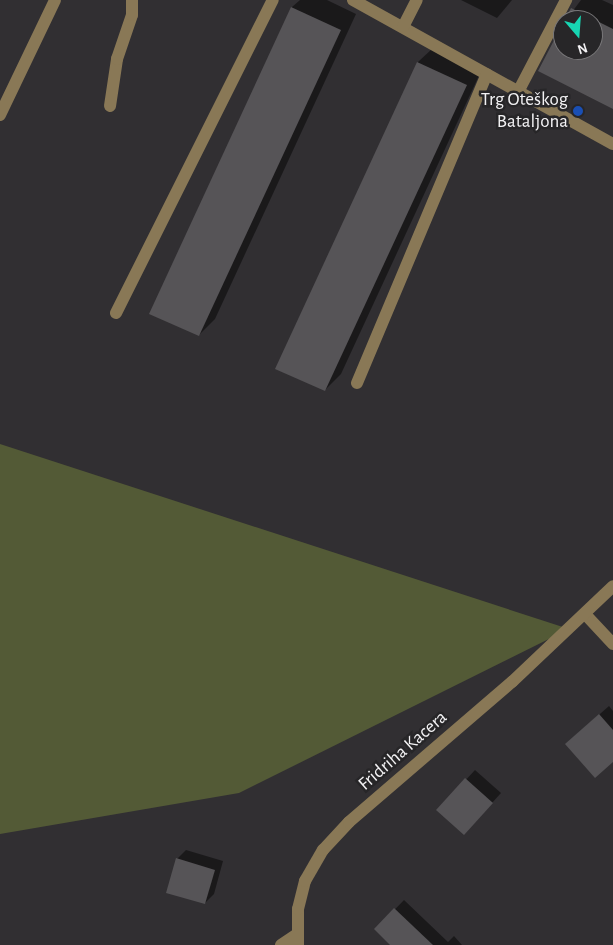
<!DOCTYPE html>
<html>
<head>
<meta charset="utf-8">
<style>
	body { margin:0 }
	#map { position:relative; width:613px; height:945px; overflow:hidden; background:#312f32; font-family:"Alegreya Sans",sans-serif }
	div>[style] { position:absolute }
	.green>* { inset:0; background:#535a36 }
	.shadow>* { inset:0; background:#0007 }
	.building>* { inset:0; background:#565457 }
	.minor>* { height:12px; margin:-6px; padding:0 6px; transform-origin:6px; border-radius:6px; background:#897856 }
	.dots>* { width:14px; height:14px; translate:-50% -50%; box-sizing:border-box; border:2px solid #272628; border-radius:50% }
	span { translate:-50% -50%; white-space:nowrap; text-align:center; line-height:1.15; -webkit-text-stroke:5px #272628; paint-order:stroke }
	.poi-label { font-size:19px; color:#f3f2f4 }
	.right { translate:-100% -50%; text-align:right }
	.street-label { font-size:19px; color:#f3f2f4 }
	.north { position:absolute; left:553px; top:10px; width:50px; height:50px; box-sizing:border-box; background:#272628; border:1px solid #79787a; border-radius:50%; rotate:162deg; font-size:14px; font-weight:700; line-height:20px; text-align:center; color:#f3f2f4 }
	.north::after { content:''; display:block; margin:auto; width:18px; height:22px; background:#17d5b2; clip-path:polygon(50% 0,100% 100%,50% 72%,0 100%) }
</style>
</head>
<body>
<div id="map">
	<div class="green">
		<i style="clip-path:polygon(0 444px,569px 629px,239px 793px,0 834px)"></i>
	</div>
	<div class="shadow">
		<i style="clip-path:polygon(300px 0,327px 0,356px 14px,215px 319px,199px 335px,151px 313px,292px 7px)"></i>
		<i style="clip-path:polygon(461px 0,512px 0,497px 18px)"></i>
		<i style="clip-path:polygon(581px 0,602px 0,613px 5px,613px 108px,540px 71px,563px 26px,563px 50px,593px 50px,593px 20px,566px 20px)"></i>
		<i style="clip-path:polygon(434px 47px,482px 69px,341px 374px,325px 390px,418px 62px)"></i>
		<i style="clip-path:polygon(609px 706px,613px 711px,613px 760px,576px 735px)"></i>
		<i style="clip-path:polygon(475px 770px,501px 793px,473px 824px,438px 810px)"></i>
		<i style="clip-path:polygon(186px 850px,223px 861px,214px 894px,205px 903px,177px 859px)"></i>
		<i style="clip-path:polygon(404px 900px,448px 942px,454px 936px,462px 945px,392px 945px,376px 929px)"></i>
	</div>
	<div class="building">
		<i style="clip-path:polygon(291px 7px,341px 30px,199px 336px,149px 314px)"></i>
		<i style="clip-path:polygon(571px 8px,613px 29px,613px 109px,538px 71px,563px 23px,563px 50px,593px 50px,593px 20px,565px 20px)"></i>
		<i style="clip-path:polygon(417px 62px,467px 85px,325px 391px,275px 369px)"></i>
		<i style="clip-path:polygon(599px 714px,613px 730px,613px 762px,595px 778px,565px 744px)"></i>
		<i style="clip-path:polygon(465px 778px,493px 803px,464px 835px,436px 810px)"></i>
		<i style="clip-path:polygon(176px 858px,215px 870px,205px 904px,166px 893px)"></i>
		<i style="clip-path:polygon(394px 908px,433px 945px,390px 945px,374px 929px)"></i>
	</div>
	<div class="minor">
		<i style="left:353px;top:0;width:297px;rotate:29deg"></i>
		<i style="left:403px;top:27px;width:30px;rotate:-63deg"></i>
		<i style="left:519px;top:90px;width:102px;rotate:-62.4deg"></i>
		<i style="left:110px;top:106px;width:48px;rotate:-81.5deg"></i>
		<i style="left:117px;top:59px;width:46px;rotate:-71.2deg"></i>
		<i style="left:132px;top:15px;width:15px;rotate:-90deg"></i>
		<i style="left:0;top:115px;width:127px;rotate:-64.4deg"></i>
		<i style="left:116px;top:313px;width:350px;rotate:-63.4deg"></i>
		<i style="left:357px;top:383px;width:335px;rotate:-67.2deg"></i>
		<i style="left:585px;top:614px;width:41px;rotate:47deg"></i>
		<i style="left:281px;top:945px;width:18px;rotate:-34deg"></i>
		<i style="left:298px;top:945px;width:36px;rotate:-90deg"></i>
		<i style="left:298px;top:909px;width:29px;rotate:-76deg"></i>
		<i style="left:305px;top:881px;width:36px;rotate:-60deg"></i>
		<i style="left:323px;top:850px;width:38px;rotate:-47deg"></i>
		<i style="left:349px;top:822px;width:215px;rotate:-40.7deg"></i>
		<i style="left:512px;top:682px;width:139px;rotate:-43.5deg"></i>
	</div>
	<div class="dots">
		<i style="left:578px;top:111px;background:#1a4fb4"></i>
	</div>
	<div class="poi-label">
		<span class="right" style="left:568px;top:111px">Trg Oteškog<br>Bataljona</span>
	</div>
	<div class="street-label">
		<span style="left:403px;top:751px;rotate:-41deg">Fridriha Kacera</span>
	</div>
	<div class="north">N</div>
</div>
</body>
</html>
